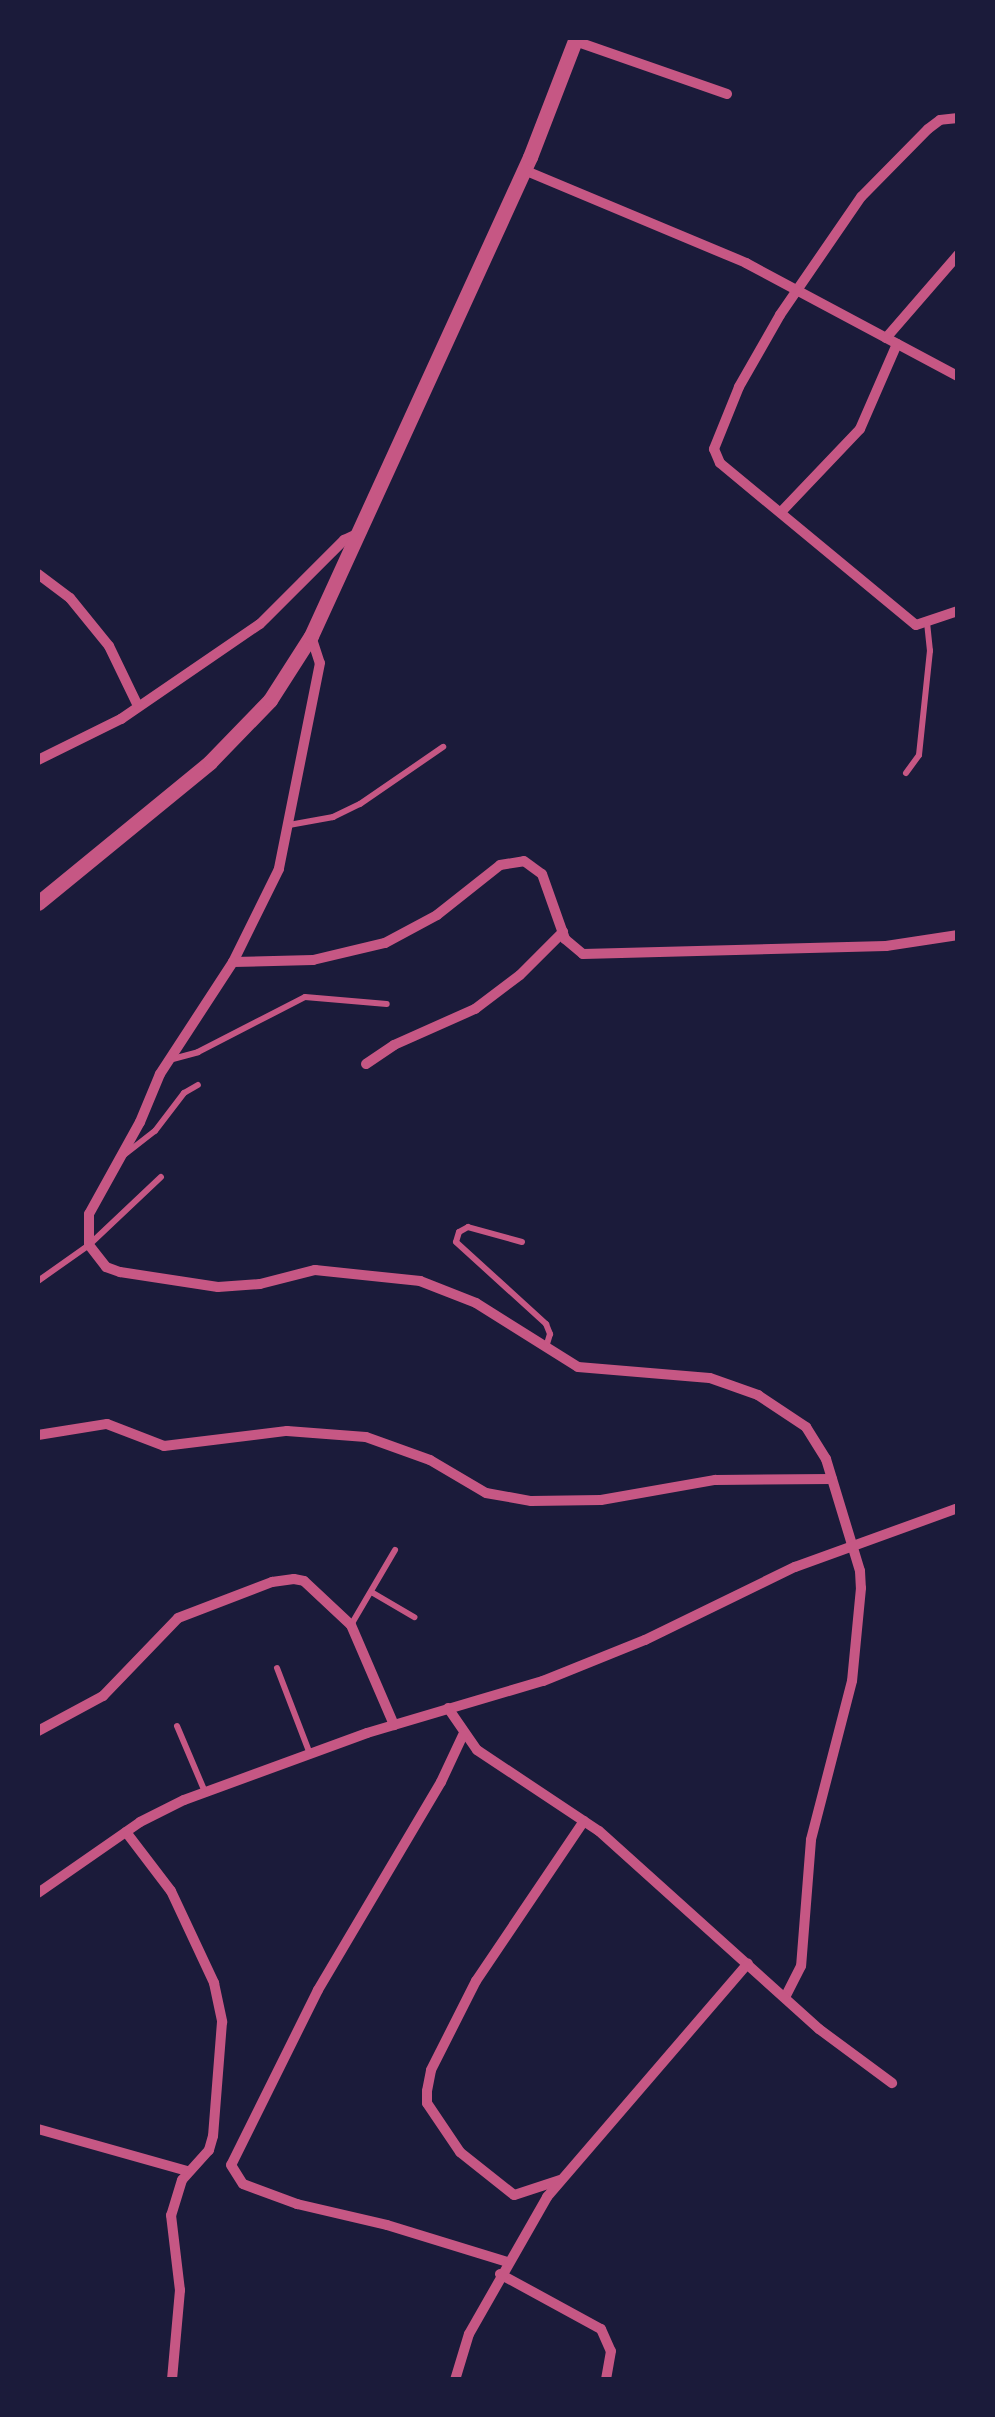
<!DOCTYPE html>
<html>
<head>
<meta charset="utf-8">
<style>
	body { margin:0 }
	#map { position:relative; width:995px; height:2417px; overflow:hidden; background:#1b1b3a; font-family:Overpass,sans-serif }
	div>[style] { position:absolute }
	.service>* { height:6px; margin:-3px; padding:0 3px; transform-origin:3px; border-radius:3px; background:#c65784 }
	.minor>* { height:10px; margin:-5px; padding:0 5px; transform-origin:5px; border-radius:5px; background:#c65784 }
	.tertiary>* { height:15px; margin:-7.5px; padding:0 7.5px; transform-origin:7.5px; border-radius:7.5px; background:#c65784 }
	span { translate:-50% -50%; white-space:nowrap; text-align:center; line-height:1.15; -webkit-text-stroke:10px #1b1b3a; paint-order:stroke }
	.frame { position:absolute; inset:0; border:40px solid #1b1b3a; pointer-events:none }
</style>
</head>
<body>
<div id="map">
	<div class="service">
		<i style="left:906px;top:773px;width:22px;rotate:-54deg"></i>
		<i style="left:919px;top:755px;width:105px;rotate:-84deg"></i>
		<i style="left:930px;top:651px;width:27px;rotate:-96deg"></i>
		<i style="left:289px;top:825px;width:45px;rotate:-10.3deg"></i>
		<i style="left:333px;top:817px;width:30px;rotate:-26deg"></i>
		<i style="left:360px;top:804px;width:101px;rotate:-34.5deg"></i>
		<i style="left:169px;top:1060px;width:30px;rotate:-15deg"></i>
		<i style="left:198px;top:1052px;width:120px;rotate:-27.2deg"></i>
		<i style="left:305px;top:997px;width:82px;rotate:4.9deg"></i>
		<i style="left:124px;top:1155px;width:39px;rotate:-38deg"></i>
		<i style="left:155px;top:1131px;width:48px;rotate:-52.7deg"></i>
		<i style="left:184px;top:1093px;width:16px;rotate:-30deg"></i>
		<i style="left:522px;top:1242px;width:56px;rotate:-164.5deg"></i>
		<i style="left:468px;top:1227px;width:10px;rotate:151deg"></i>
		<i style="left:459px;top:1232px;width:10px;rotate:107deg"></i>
		<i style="left:456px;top:1242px;width:122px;rotate:42.3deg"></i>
		<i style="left:546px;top:1324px;width:11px;rotate:68deg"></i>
		<i style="left:550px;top:1334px;width:14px;rotate:107deg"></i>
		<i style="left:38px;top:1281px;width:62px;rotate:-35.2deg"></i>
		<i style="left:89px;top:1245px;width:99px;rotate:-43.4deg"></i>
		<i style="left:373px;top:1593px;width:48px;rotate:30.3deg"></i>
		<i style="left:351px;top:1625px;width:87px;rotate:-59.6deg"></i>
		<i style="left:277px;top:1668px;width:92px;rotate:69deg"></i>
		<i style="left:177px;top:1726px;width:72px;rotate:67deg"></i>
	</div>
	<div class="minor">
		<i style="left:575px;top:41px;width:161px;rotate:19.2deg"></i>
		<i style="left:958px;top:118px;width:18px;rotate:174deg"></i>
		<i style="left:940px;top:120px;width:15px;rotate:143deg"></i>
		<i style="left:928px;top:129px;width:95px;rotate:134.6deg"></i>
		<i style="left:861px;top:197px;width:143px;rotate:124.5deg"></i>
		<i style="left:780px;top:315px;width:83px;rotate:119.7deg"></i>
		<i style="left:739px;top:387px;width:67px;rotate:112deg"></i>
		<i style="left:714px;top:449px;width:15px;rotate:67deg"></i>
		<i style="left:720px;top:463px;width:254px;rotate:39.6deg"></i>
		<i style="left:916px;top:625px;width:44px;rotate:-18.4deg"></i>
		<i style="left:524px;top:170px;width:241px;rotate:22.7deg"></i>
		<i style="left:746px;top:263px;width:240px;rotate:28.1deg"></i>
		<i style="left:886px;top:338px;width:110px;rotate:-49.1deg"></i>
		<i style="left:782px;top:511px;width:113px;rotate:-46.4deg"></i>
		<i style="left:860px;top:429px;width:93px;rotate:-66.5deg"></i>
		<i style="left:38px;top:574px;width:40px;rotate:37deg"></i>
		<i style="left:70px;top:598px;width:62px;rotate:50.9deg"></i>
		<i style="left:109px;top:646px;width:67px;rotate:64.2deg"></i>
		<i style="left:311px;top:636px;width:28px;rotate:72deg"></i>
		<i style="left:320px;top:663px;width:210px;rotate:101.3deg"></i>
		<i style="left:279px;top:869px;width:104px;rotate:116.3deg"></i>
		<i style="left:233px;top:962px;width:134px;rotate:123.1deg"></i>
		<i style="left:160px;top:1074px;width:52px;rotate:112.6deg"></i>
		<i style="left:140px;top:1122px;width:105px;rotate:119deg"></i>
		<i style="left:89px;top:1214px;width:31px;rotate:90deg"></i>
		<i style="left:89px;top:1245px;width:28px;rotate:52deg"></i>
		<i style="left:106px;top:1267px;width:15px;rotate:20deg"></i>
		<i style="left:120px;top:1272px;width:99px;rotate:8.7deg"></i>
		<i style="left:218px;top:1287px;width:42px;rotate:-4.1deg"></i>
		<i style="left:260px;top:1284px;width:57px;rotate:-14.3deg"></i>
		<i style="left:315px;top:1270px;width:106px;rotate:6deg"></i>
		<i style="left:420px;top:1281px;width:60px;rotate:21.4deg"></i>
		<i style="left:476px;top:1303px;width:120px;rotate:32.1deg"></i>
		<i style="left:578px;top:1367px;width:132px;rotate:4.8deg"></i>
		<i style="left:710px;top:1378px;width:51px;rotate:19.5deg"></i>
		<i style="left:758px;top:1395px;width:58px;rotate:33.7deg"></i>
		<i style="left:806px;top:1427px;width:38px;rotate:58deg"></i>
		<i style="left:826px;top:1459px;width:117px;rotate:73.1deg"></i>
		<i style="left:860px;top:1571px;width:17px;rotate:87deg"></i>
		<i style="left:861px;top:1588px;width:93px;rotate:95.5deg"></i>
		<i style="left:852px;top:1681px;width:164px;rotate:104.5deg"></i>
		<i style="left:811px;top:1840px;width:126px;rotate:94.5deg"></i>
		<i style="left:801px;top:1966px;width:35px;rotate:117deg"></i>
		<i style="left:38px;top:760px;width:93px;rotate:-26.3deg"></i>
		<i style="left:121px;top:719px;width:168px;rotate:-34.4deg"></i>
		<i style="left:260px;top:624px;width:119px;rotate:-45deg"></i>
		<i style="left:344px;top:540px;width:17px;rotate:-25deg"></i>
		<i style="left:233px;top:962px;width:80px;rotate:-1.4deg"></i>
		<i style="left:313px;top:960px;width:74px;rotate:-13.3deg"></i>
		<i style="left:385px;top:943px;width:59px;rotate:-28.3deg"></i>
		<i style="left:437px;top:915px;width:80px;rotate:-38.4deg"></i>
		<i style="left:500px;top:865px;width:24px;rotate:-9deg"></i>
		<i style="left:524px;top:861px;width:22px;rotate:36deg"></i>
		<i style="left:542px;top:874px;width:69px;rotate:70.5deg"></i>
		<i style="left:565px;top:939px;width:23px;rotate:40deg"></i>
		<i style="left:583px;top:954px;width:303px;rotate:-1.5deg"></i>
		<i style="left:886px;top:946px;width:73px;rotate:-8.7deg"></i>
		<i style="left:366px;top:1064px;width:34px;rotate:-34deg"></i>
		<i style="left:394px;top:1045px;width:89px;rotate:-24deg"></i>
		<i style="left:475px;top:1009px;width:56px;rotate:-37.1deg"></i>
		<i style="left:520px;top:975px;width:61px;rotate:-45deg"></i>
		<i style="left:38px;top:1435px;width:70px;rotate:-9.1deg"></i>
		<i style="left:107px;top:1424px;width:61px;rotate:21.1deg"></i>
		<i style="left:164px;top:1446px;width:124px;rotate:-7deg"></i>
		<i style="left:287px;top:1431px;width:79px;rotate:4.3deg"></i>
		<i style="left:366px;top:1437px;width:68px;rotate:19.8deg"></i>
		<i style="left:430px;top:1460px;width:65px;rotate:30.5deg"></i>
		<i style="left:486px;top:1493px;width:46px;rotate:10.1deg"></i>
		<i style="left:531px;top:1501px;width:70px;rotate:-0.8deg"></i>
		<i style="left:601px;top:1500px;width:116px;rotate:-10deg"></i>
		<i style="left:715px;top:1480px;width:117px;rotate:-0.5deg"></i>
		<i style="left:448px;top:1708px;width:51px;rotate:55.4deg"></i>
		<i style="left:477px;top:1750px;width:146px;rotate:33.6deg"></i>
		<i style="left:599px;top:1831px;width:296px;rotate:42deg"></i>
		<i style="left:819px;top:2029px;width:91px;rotate:36.5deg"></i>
		<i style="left:38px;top:1731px;width:74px;rotate:-28.3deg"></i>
		<i style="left:103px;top:1696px;width:108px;rotate:-46.1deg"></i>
		<i style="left:178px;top:1618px;width:101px;rotate:-21deg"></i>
		<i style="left:272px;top:1582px;width:22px;rotate:-8deg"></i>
		<i style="left:294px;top:1579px;width:10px;rotate:11deg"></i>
		<i style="left:304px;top:1581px;width:64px;rotate:43.1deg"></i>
		<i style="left:351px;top:1625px;width:109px;rotate:66.7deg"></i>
		<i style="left:463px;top:1735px;width:52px;rotate:115.1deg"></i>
		<i style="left:441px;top:1782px;width:242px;rotate:120.6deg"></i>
		<i style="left:318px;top:1990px;width:195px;rotate:116.4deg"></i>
		<i style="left:231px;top:2165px;width:22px;rotate:58deg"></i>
		<i style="left:243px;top:2184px;width:58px;rotate:20.3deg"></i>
		<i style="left:297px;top:2204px;width:92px;rotate:13.1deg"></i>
		<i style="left:387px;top:2225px;width:126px;rotate:17.1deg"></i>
		<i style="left:126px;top:1832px;width:74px;rotate:52.7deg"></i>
		<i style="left:171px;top:1891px;width:102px;rotate:64.9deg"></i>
		<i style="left:214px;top:1983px;width:40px;rotate:78deg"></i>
		<i style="left:222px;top:2022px;width:114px;rotate:94.5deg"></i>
		<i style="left:213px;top:2136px;width:15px;rotate:106deg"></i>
		<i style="left:209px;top:2150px;width:40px;rotate:132deg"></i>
		<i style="left:182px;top:2180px;width:37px;rotate:107deg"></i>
		<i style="left:171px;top:2215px;width:76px;rotate:83.2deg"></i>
		<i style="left:180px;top:2290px;width:90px;rotate:95.1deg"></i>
		<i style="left:38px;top:1893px;width:124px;rotate:-34.8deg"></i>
		<i style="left:140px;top:1822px;width:49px;rotate:-26.6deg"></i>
		<i style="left:184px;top:1800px;width:195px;rotate:-20.1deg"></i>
		<i style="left:367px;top:1733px;width:184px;rotate:-16.5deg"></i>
		<i style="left:543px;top:1681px;width:110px;rotate:-21.9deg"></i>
		<i style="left:645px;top:1640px;width:167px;rotate:-26deg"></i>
		<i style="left:795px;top:1567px;width:173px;rotate:-19.9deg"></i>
		<i style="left:38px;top:2129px;width:155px;rotate:15.7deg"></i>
		<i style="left:560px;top:2180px;width:48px;rotate:161.9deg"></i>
		<i style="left:514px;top:2195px;width:69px;rotate:-141.5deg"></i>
		<i style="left:460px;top:2152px;width:59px;rotate:-124deg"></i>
		<i style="left:427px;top:2103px;width:12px;rotate:-90deg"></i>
		<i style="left:427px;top:2091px;width:21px;rotate:-79deg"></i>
		<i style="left:431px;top:2070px;width:100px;rotate:-63.2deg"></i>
		<i style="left:476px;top:1981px;width:193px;rotate:-56deg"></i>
		<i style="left:500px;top:2274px;width:115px;rotate:28.6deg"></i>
		<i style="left:601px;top:2329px;width:24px;rotate:66deg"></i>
		<i style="left:611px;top:2351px;width:29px;rotate:100deg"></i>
		<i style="left:455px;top:2380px;width:48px;rotate:-73.1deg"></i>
		<i style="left:469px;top:2334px;width:158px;rotate:-60.3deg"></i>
		<i style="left:547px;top:2197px;width:308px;rotate:-49.3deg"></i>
	</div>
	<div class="tertiary">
		<i style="left:38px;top:903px;width:222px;rotate:-39.3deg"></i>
		<i style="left:210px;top:762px;width:86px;rotate:-45.9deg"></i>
		<i style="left:270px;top:700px;width:76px;rotate:-57.4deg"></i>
		<i style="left:311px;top:636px;width:527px;rotate:-65.43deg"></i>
		<i style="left:530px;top:157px;width:128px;rotate:-68.9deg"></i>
	</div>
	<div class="frame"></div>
</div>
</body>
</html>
